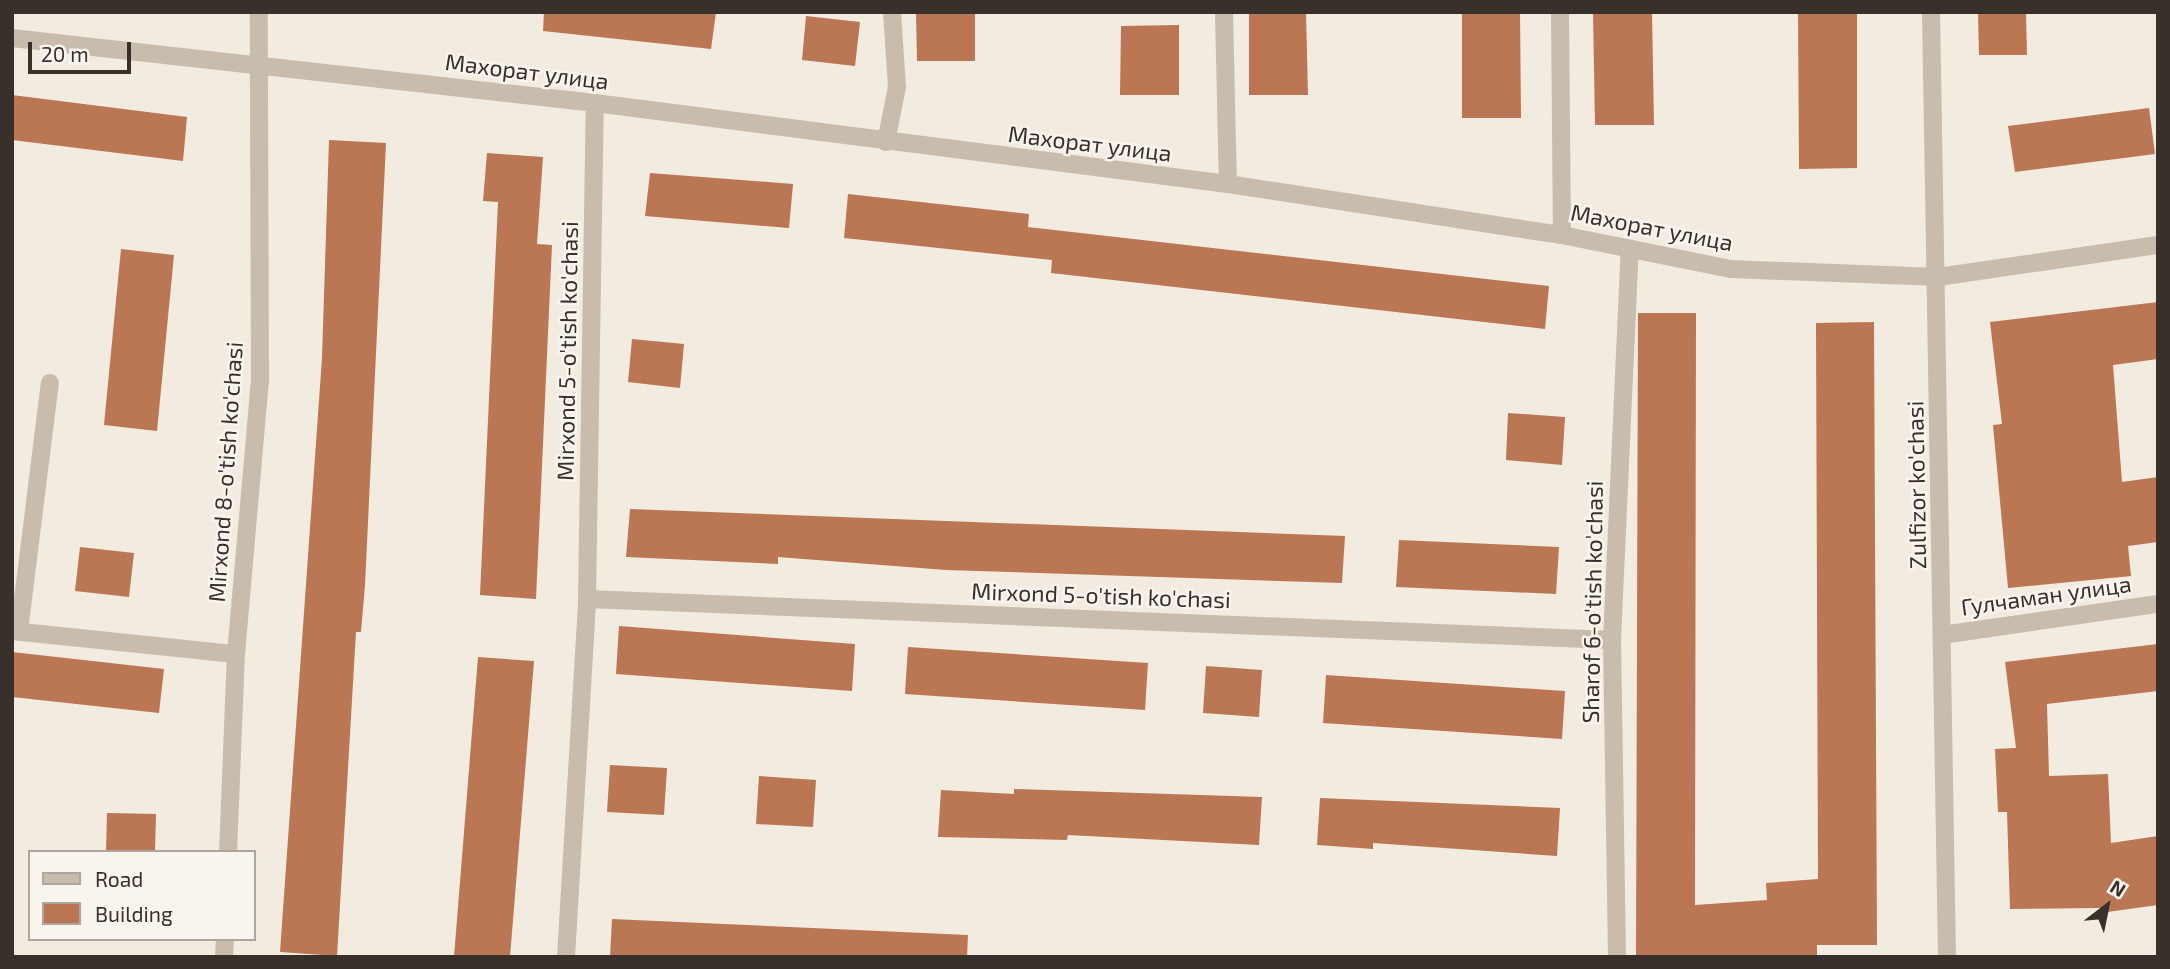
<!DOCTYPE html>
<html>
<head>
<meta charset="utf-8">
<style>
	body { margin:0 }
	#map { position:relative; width:2170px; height:969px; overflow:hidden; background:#f1ebe0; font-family:"Exo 2",sans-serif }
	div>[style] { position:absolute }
	.building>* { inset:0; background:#bb7654 }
	.minor>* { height:18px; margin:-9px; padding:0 9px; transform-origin:9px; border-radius:9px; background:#c8bcad }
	span { translate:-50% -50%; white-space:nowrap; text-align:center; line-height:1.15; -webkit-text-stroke:5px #f9f4ed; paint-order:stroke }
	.street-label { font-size:23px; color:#38302b }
	.frame { position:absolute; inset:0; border:14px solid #38302b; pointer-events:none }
	.legend { position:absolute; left:28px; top:850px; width:228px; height:91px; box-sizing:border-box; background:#f9f4ed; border:2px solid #aca69f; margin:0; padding:9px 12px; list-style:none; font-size:21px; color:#38302b }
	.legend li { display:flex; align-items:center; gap:14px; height:35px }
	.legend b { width:35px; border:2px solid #aca69f }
	.north { position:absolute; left:2072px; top:871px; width:70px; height:70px; -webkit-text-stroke:5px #f9f4ed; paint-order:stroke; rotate:32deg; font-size:19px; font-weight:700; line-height:28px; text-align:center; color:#38302b }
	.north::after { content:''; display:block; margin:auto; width:24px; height:32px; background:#38302b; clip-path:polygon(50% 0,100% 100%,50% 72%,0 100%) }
	.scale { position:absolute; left:28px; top:42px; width:103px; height:32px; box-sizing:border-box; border:4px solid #38302b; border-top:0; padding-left:9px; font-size:21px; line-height:24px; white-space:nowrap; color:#38302b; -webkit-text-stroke:5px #f9f4ed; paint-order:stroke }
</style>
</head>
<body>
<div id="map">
	<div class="building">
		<i style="clip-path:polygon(544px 12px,716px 12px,711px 49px,543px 31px)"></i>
		<i style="clip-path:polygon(916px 12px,975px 12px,975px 61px,917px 61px)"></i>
		<i style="clip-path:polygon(1249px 12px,1306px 12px,1308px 95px,1249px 95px)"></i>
		<i style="clip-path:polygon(1462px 12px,1520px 12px,1521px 118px,1462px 118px)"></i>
		<i style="clip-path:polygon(1593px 12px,1652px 12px,1654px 125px,1595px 125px)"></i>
		<i style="clip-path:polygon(1798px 12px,1857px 12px,1857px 168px,1799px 169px)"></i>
		<i style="clip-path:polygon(1978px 12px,2026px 12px,2027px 55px,1979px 55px)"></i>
		<i style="clip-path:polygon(806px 16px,860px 22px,855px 66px,802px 60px)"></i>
		<i style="clip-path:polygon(1179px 25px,1179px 95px,1120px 95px,1121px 26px)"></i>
		<i style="clip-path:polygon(12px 95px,187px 117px,183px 161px,12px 140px)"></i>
		<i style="clip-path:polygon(2149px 108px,2155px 154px,2015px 172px,2008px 126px)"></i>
		<i style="clip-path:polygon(329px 140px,386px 143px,365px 585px,361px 632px,356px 632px,337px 956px,280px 952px,322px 358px)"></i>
		<i style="clip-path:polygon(487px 153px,543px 157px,537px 244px,552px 245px,536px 599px,480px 595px,498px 202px,483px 201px)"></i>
		<i style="clip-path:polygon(650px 173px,793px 184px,789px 228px,645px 216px)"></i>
		<i style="clip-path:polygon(848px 194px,1029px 214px,1028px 227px,1549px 286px,1545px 329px,1051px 273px,1052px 260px,844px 238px)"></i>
		<i style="clip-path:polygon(121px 249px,174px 255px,157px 431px,104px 425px)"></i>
		<i style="clip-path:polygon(2158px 302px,2158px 359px,2113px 365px,2122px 482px,2158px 477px,2158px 542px,2128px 546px,2131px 576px,2008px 588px,1993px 425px,2002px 424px,1990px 322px)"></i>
		<i style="clip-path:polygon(1638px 313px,1696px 313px,1695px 905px,1767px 900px,1766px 883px,1818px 879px,1816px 323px,1874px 322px,1877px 945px,1817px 945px,1817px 957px,1636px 957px)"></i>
		<i style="clip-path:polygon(632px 339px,684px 344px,680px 388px,628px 382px)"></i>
		<i style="clip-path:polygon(1508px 413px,1565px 417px,1562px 465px,1506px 460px)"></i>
		<i style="clip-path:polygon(630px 509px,1345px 536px,1342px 583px,946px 570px,778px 557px,778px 564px,626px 557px)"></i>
		<i style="clip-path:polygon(1399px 540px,1559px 547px,1556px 594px,1396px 587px)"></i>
		<i style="clip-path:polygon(80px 547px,134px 553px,129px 597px,75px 591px)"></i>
		<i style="clip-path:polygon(619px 626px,855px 644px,852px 691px,616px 674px)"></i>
		<i style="clip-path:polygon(2158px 644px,2158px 691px,2047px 704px,2049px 776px,2108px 774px,2111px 843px,2158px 836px,2158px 905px,2100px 913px,2100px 908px,2010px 909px,2007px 812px,1998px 812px,1995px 749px,2016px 748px,2005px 662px)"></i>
		<i style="clip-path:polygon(908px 647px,1148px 663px,1145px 710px,905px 694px)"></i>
		<i style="clip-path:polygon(12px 652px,164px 669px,159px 713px,12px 697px)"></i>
		<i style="clip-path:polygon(478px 657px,534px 661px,510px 957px,454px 957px)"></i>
		<i style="clip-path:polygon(1206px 666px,1262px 670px,1259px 717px,1203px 713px)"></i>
		<i style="clip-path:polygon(1326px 675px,1565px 691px,1562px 739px,1323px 723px)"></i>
		<i style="clip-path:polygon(610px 765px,667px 768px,664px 815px,607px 812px)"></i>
		<i style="clip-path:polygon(759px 776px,816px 780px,813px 827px,756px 824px)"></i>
		<i style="clip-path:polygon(1014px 789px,1262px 797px,1259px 845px,1068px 835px,1067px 840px,938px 837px,941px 790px,1014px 794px)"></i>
		<i style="clip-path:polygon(1320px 798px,1560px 808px,1557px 856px,1373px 843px,1373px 849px,1317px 845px)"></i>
		<i style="clip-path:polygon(107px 813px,156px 814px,155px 852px,106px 852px)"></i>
		<i style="clip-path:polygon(612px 919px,968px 935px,967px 957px,610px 957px)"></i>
	</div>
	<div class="minor">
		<i style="left:1224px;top:12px;width:172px;rotate:88.7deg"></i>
		<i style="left:1560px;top:12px;width:223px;rotate:89.5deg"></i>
		<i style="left:1931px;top:12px;width:945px;rotate:89.03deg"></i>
		<i style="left:12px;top:38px;width:587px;rotate:6.36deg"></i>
		<i style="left:595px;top:103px;width:638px;rotate:7.29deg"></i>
		<i style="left:1228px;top:184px;width:338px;rotate:8.7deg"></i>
		<i style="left:1562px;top:235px;width:172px;rotate:11.4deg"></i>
		<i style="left:1731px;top:269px;width:207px;rotate:2.2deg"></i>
		<i style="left:1938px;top:277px;width:222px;rotate:-8.3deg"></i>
		<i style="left:886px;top:142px;width:56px;rotate:-78.7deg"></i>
		<i style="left:897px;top:87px;width:75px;rotate:-93.8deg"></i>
		<i style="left:587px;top:599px;width:1026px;rotate:2.29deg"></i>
		<i style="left:12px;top:631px;width:225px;rotate:5.9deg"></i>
		<i style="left:19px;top:631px;width:250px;rotate:-82.9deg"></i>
		<i style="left:1942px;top:635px;width:218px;rotate:-8.2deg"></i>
		<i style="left:228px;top:852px;width:198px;rotate:-87.7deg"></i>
		<i style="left:236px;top:654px;width:274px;rotate:-85deg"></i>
		<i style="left:260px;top:381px;width:369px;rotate:-90.2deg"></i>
		<i style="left:224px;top:957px;width:18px;rotate:-87deg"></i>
		<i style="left:566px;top:957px;width:359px;rotate:-86.6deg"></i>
		<i style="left:587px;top:599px;width:496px;rotate:-89.1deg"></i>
		<i style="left:1617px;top:957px;width:317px;rotate:-90.9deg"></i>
		<i style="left:1612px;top:640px;width:392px;rotate:-87.4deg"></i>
	</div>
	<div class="street-label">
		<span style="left:527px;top:71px;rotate:7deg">Махорат улица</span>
		<span style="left:1090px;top:143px;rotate:7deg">Махорат улица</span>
		<span style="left:1652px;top:227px;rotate:11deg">Махорат улица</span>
		<span style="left:567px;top:351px;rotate:-89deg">Mirxond 5-o'tish ko'chasi</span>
		<span style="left:225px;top:472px;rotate:-86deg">Mirxond 8-o'tish ko'chasi</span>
		<span style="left:1916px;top:485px;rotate:-91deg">Zulfizor ko'chasi</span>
		<span style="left:1101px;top:595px;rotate:2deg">Mirxond 5-o'tish ko'chasi</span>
		<span style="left:2046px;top:595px;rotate:-8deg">Гулчаман улица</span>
		<span style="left:1592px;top:602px;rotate:-89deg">Sharof 6-o'tish ko'chasi</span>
	</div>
	<div class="frame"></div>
	<ul class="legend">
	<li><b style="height:9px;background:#c8bcad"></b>Road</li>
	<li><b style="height:19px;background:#bb7654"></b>Building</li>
	</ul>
	<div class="north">N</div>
	<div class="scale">20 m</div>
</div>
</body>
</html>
